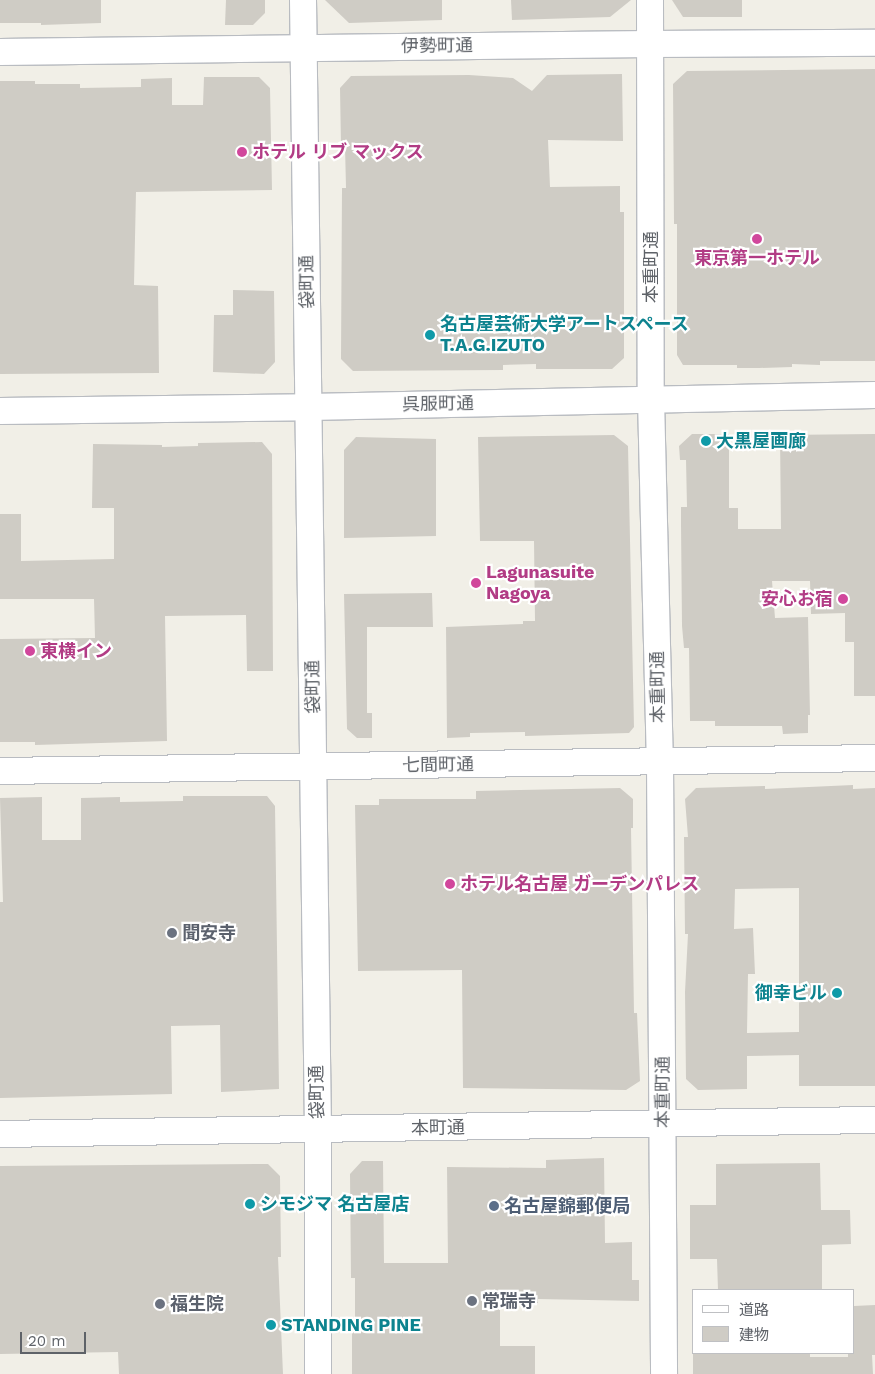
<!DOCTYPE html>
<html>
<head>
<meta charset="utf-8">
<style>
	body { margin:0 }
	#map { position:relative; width:875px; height:1374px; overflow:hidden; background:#f1efe7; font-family:"Work Sans","Noto Sans JP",sans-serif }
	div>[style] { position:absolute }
	.building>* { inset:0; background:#cfccc5 }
	.roads { filter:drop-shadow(1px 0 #b9bcc1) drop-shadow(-1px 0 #b9bcc1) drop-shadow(0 1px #b9bcc1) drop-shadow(0 -1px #b9bcc1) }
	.minor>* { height:26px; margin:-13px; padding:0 13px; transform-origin:13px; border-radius:13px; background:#fff }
	.dots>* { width:14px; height:14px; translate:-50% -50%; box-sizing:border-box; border:2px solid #fff; border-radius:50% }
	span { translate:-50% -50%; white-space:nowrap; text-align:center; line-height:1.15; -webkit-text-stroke:4.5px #fff; paint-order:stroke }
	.street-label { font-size:18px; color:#5e6268 }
	.hotel-label { font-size:18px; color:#b23c85; font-weight:700 }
	.left { translate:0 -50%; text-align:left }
	.right { translate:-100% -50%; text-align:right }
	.culture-label { font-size:18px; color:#0d838f; font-weight:700 }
	.worship-label { font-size:18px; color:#5b616d; font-weight:700 }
	.service-label { font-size:18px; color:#4e5e75; font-weight:700 }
	.legend { position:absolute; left:692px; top:1289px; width:162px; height:65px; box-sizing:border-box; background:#fff; border:1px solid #bfc0c3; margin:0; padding:6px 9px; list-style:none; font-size:15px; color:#5e6268 }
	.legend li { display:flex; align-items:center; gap:10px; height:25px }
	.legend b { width:25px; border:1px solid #bfc0c3 }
	.scale { position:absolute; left:20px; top:1332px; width:66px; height:22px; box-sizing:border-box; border:2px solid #5e6268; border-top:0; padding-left:6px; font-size:15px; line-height:18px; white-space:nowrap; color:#5e6268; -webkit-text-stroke:4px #fff; paint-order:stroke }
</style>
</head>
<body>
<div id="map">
	<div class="building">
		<i style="clip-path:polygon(0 0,101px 0,101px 23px,41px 25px,41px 23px,0 23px)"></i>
		<i style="clip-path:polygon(226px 0,265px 0,265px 13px,253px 25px,225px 25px)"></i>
		<i style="clip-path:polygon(325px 0,442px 0,442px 20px,349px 23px)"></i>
		<i style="clip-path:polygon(511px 0,631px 0,610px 17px,512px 20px)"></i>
		<i style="clip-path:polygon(672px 0,742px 0,742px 17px,683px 17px)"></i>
		<i style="clip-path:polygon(875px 69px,875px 361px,820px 361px,820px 365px,792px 364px,792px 367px,759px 368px,737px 368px,737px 365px,683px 365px,677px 355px,677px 224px,674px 224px,673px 84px,687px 71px)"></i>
		<i style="clip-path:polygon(622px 74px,623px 141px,548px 140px,550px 187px,620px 186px,620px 212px,624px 212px,624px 358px,612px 369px,536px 369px,536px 364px,503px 365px,503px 370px,353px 371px,341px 359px,342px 188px,346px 188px,345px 146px,341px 146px,340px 88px,351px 76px,469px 75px,513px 78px,532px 91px,547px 75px)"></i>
		<i style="clip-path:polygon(204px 77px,259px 77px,270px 88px,272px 190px,136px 192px,134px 285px,158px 286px,159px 373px,0 374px,0 81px,35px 81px,35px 84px,80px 84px,80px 88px,141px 87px,141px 79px,172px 78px,172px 105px,203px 105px)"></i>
		<i style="clip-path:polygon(233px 290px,274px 291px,275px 362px,264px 374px,213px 372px,214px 315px,233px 315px)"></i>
		<i style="clip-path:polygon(692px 434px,729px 434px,729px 508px,738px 508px,738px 529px,781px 529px,780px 435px,875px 434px,875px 696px,854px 696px,854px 642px,845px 642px,845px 613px,811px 614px,810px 581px,772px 581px,775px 618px,808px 617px,810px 715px,808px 715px,808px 733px,783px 734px,782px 726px,715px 726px,715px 721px,690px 721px,689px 648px,684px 648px,682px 626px,681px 524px,681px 507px,687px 507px,686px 460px,680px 460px,679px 446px)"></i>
		<i style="clip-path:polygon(614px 435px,628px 446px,634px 727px,629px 733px,525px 736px,525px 732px,470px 733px,470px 737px,447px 738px,446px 627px,523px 624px,523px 621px,535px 621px,534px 541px,480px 541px,478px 437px)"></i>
		<i style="clip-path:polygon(356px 437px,436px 439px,436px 536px,344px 538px,344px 450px)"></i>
		<i style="clip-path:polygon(262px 442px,272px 454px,273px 671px,247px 671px,246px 615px,165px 616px,167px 741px,35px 745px,35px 742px,0 742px,0 639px,95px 638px,94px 599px,0 599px,0 514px,21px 514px,21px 561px,114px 559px,114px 508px,92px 508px,93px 444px,162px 445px,162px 447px,198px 446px,198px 443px)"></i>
		<i style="clip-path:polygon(432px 593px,433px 627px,367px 627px,367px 713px,372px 713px,372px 738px,357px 738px,347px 729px,344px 594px)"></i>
		<i style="clip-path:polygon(evenodd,853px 785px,853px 789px,875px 788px,875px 1086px,799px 1086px,799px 1055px,747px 1056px,747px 1089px,698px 1090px,686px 1079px,685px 992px,688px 934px,685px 934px,684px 837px,688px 837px,685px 799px,696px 788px,765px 786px,765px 789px,853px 785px,799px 888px,799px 1032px,747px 1033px,748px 974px,755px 974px,753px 928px,734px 929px,735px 889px,799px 888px)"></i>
		<i style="clip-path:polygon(620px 788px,633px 799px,633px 828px,631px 828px,634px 1013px,637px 1013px,640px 1081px,626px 1090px,463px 1088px,462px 970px,358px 971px,355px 805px,379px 805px,379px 799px,476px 799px,476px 791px)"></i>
		<i style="clip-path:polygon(183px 796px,267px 796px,275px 806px,279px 1089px,221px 1092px,220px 1025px,171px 1026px,172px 1094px,0 1098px,0 902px,3px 902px,0 798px,42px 797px,42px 840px,81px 840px,81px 798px,120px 797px,120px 802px,183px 801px)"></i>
		<i style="clip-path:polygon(604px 1158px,605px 1243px,632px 1242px,632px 1280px,639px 1280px,639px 1301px,538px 1299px,538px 1303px,500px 1302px,500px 1346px,535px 1346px,535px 1374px,352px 1374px,352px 1324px,355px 1324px,355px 1278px,351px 1278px,350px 1174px,362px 1161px,383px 1161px,384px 1263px,448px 1263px,447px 1167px,546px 1168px,546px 1160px)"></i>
		<i style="clip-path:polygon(820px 1163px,821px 1210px,850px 1210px,851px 1244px,822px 1245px,822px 1290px,718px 1290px,717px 1259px,690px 1259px,690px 1205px,716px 1205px,716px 1164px)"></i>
		<i style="clip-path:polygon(268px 1164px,280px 1176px,281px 1257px,278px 1257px,283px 1374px,119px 1374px,118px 1352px,0 1354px,0 1166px)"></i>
		<i style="clip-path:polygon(875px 1305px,875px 1355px,872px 1355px,873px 1374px,693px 1374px,693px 1353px,810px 1353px,810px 1357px,848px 1357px,848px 1353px,854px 1353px,854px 1306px)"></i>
	</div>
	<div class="roads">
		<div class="minor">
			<i style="left:303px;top:0;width:1130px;rotate:89.24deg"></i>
			<i style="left:318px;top:1130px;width:244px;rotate:90deg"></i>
			<i style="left:650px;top:0;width:399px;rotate:89.9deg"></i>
			<i style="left:651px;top:399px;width:364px;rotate:88.6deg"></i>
			<i style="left:660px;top:763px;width:611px;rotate:89.62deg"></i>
			<i style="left:0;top:52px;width:650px;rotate:-0.71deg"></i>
			<i style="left:650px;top:44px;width:225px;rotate:-0.3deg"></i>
			<i style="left:0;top:411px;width:309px;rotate:-0.7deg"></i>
			<i style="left:309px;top:407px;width:566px;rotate:-1.21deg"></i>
			<i style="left:0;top:771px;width:875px;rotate:-0.85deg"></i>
			<i style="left:0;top:1134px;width:875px;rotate:-0.92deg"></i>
		</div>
	</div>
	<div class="dots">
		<i style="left:242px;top:152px;background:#d1479c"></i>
		<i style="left:757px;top:239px;background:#d1479c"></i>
		<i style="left:430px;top:335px;background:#0f9aa8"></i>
		<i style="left:706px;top:441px;background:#0f9aa8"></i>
		<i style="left:476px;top:583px;background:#d1479c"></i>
		<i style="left:843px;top:599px;background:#d1479c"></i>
		<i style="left:30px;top:651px;background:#d1479c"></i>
		<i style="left:450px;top:884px;background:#d1479c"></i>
		<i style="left:172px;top:933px;background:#6b7280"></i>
		<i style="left:837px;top:993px;background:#0f9aa8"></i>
		<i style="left:250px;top:1204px;background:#0f9aa8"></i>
		<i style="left:494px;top:1206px;background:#5c6f8a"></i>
		<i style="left:472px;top:1301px;background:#6b7280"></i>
		<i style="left:160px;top:1304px;background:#6b7280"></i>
		<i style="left:271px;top:1325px;background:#0f9aa8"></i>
	</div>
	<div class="street-label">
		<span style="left:437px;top:46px;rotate:-1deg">伊勢町通</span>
		<span style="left:651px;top:267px;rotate:-90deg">本重町通</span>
		<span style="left:307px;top:282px;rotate:-91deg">袋町通</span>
		<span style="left:438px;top:404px;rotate:-1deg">呉服町通</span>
		<span style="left:313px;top:687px;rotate:-91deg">袋町通</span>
		<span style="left:658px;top:687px;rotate:-91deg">本重町通</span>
		<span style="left:438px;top:765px;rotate:-1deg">七間町通</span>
		<span style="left:317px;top:1092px;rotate:-91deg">袋町通</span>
		<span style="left:663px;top:1092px;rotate:-90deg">本重町通</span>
		<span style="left:438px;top:1128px;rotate:-1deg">本町通</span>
	</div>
	<div class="hotel-label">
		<span class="left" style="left:252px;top:152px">ホテル リブ マックス</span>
		<span style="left:757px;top:258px">東京第一ホテル</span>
		<span class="left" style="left:486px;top:583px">Lagunasuite<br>Nagoya</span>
		<span class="right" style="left:833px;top:599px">安心お宿</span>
		<span class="left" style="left:40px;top:651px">東横イン</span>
		<span class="left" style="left:460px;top:884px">ホテル名古屋 ガーデンパレス</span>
	</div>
	<div class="culture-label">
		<span class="left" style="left:440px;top:335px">名古屋芸術大学アートスペース<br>T.A.G.IZUTO</span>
		<span class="left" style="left:716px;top:441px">大黒屋画廊</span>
		<span class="right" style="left:827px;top:993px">御幸ビル</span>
		<span class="left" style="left:260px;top:1204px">シモジマ 名古屋店</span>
		<span class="left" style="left:281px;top:1325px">STANDING PINE</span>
	</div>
	<div class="worship-label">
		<span class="left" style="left:182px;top:933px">聞安寺</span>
		<span class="left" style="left:482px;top:1301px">常瑞寺</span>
		<span class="left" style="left:170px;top:1304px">福生院</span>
	</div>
	<div class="service-label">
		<span class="left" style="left:504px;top:1206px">名古屋錦郵便局</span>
	</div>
	<ul class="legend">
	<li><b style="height:6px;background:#fff"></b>道路</li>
	<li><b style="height:14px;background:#cfccc5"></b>建物</li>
	</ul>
	<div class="scale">20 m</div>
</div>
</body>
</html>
